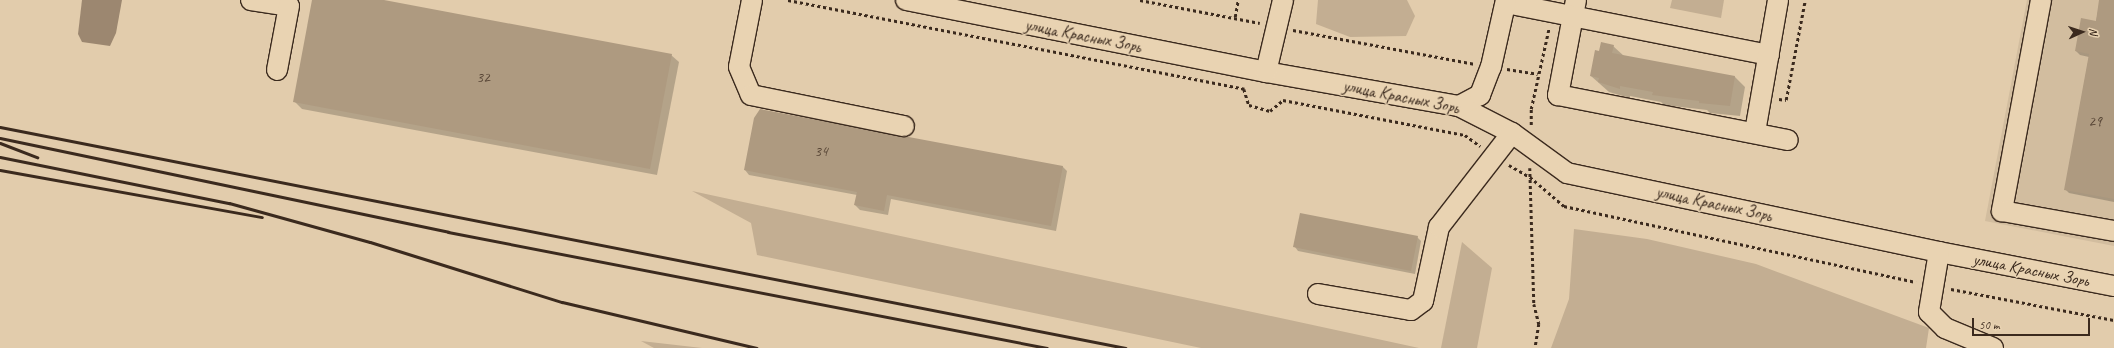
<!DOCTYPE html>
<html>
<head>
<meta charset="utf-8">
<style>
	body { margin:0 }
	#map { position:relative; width:2114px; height:348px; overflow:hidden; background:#e2ccac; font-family:Caveat,sans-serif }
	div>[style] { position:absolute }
	.built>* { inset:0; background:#d2bd9f }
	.green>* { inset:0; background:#c3ae92 }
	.water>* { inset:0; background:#9c8770 }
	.shadow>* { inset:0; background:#0003 }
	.building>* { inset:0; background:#ae9a80 }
	.path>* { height:2.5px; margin-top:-1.25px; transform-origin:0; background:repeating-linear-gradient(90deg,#3b2a1e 0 3px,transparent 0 6px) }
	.roads { filter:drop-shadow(1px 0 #3b2a1e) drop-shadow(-1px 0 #3b2a1e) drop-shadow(0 1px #3b2a1e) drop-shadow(0 -1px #3b2a1e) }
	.minor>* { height:20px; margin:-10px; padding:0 10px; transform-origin:10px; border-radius:10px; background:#e9d3b2 }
	.rail>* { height:3px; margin:-1.5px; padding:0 1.5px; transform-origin:1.5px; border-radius:1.5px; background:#3b2a1e }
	span { translate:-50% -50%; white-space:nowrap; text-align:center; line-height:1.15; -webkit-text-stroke:3px #e9d3b2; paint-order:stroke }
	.number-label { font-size:15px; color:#584636 }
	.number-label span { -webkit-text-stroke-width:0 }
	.street-label { font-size:17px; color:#3b2a1e }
	.north { position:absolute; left:2062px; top:12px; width:40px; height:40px; -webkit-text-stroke:3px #e9d3b2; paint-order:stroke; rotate:87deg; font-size:11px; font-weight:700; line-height:16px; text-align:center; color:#3b2a1e }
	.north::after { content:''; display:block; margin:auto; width:14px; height:18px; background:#3b2a1e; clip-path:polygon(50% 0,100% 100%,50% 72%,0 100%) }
	.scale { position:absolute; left:1972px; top:318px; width:118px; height:18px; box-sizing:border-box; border:2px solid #3b2a1e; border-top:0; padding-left:5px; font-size:12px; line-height:14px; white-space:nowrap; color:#3b2a1e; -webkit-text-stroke:3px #e9d3b2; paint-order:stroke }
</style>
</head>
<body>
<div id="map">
	<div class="built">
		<i style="clip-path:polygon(2027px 0,2114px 0,2114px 246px,1985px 221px)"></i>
	</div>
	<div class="green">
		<i style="clip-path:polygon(1318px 0,1407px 0,1415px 16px,1406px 36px,1350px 37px,1316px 24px)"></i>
		<i style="clip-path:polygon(1672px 0,1724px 0,1721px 18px,1670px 8px)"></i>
		<i style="clip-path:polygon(692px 191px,1419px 348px,1201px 348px,757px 255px,751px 223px)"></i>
		<i style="clip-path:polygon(1574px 229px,1647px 239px,1756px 264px,1929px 328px,1926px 348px,1551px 348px,1569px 299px)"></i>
		<i style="clip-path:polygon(1462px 242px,1492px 268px,1477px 348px,1441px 348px)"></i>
		<i style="clip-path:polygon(641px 341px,702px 348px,654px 348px)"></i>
	</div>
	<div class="water">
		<i style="clip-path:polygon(82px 0,122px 0,116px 33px,110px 46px,82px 42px,78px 34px)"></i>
	</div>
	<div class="shadow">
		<i style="clip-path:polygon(313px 0,379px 0,671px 55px,679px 62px,657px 175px,302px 109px,295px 102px)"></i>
		<i style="clip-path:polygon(2100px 0,2114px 0,2114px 202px,2069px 193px,2065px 189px,2089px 57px,2080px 55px,2076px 51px,2096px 22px)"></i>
		<i style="clip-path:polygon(1613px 46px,1624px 56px,1735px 77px,1745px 87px,1740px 116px,1710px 113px,1707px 110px,1664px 105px,1661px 102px,1630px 96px,1630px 98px,1609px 92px,1591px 76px,1600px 52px)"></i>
		<i style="clip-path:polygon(1062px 166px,1067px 171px,1056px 231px,891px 199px,888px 215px,860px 210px,855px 205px,857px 195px,749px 175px,745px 170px)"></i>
		<i style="clip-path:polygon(1417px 237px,1421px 241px,1415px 274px,1298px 251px,1295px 247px)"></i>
	</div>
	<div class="building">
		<i style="clip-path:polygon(312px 0,384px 0,672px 54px,650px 169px,293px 102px)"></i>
		<i style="clip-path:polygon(2099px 0,2114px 0,2114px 199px,2064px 190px,2089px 54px,2075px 51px,2081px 18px,2096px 21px)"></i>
		<i style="clip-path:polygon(1601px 42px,1614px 45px,1612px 53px,1735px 76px,1730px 106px,1699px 103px,1699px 101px,1652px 95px,1653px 92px,1620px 86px,1620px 89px,1598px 82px,1599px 78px,1590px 76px,1595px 50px,1599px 51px)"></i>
		<i style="clip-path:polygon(760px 109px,1063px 166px,1051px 226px,887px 195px,884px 211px,854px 205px,857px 192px,744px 170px,754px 118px)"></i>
		<i style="clip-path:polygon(1300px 213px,1418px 236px,1411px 271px,1293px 247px)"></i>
	</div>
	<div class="path">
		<i style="left:788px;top:0;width:465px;rotate:11deg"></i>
		<i style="left:1244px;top:89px;width:17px;rotate:73deg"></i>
		<i style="left:1249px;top:105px;width:22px;rotate:16deg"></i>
		<i style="left:1270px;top:111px;width:17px;rotate:-40deg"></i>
		<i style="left:1283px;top:100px;width:185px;rotate:10.9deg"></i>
		<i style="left:1465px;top:135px;width:19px;rotate:36deg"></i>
		<i style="left:1140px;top:0;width:122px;rotate:10.9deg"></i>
		<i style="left:1235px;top:17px;width:17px;rotate:-80deg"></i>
		<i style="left:1293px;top:30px;width:184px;rotate:10.6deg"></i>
		<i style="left:1507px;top:69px;width:31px;rotate:9deg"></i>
		<i style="left:1779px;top:99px;width:7px;rotate:8deg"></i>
		<i style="left:1786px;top:100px;width:102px;rotate:-79.2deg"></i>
		<i style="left:1531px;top:125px;width:16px;rotate:-90deg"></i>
		<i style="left:1531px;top:109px;width:83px;rotate:-77.5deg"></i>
		<i style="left:1509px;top:165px;width:24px;rotate:30deg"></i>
		<i style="left:1530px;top:177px;width:45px;rotate:40.5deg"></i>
		<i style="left:1564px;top:206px;width:360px;rotate:12.2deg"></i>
		<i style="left:1530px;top:168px;width:136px;rotate:88.3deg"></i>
		<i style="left:1534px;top:304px;width:21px;rotate:76deg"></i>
		<i style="left:1539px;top:324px;width:24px;rotate:99deg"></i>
		<i style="left:1951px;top:289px;width:166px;rotate:10.8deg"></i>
	</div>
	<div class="roads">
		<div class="minor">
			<i style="left:251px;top:0;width:38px;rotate:9deg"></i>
			<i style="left:289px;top:6px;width:65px;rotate:100.6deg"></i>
			<i style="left:752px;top:0;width:68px;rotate:101deg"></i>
			<i style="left:739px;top:67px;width:30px;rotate:67deg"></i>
			<i style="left:751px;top:95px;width:156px;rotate:11.5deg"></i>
			<i style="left:906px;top:0;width:367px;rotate:11.3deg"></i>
			<i style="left:1266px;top:72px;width:196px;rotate:10deg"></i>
			<i style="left:1459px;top:106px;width:59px;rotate:27deg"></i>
			<i style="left:1512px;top:133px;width:68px;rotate:36deg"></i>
			<i style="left:1567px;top:173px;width:380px;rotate:12deg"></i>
			<i style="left:1939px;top:252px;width:178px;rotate:11deg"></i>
			<i style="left:1576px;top:0;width:97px;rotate:100.7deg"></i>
			<i style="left:1558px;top:95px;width:234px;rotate:11.1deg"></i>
			<i style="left:2041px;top:0;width:215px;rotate:100.5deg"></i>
			<i style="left:2002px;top:211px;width:114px;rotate:10.1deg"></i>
			<i style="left:1506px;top:3px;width:268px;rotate:11.2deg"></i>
			<i style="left:1266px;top:72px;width:74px;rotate:-76.7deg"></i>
			<i style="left:1459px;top:106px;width:24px;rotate:-28deg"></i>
			<i style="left:1480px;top:95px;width:30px;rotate:-69deg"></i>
			<i style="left:1491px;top:67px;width:69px;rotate:-77.4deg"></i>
			<i style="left:1755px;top:132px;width:134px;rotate:-80.1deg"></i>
			<i style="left:1939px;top:252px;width:61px;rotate:99.5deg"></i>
			<i style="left:1929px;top:312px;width:23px;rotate:45deg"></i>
			<i style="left:1945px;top:328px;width:52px;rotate:22.6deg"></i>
			<i style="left:1318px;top:294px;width:94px;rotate:9.8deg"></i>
			<i style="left:1411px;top:310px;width:15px;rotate:-37deg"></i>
			<i style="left:1423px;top:301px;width:76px;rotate:-77.8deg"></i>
			<i style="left:1439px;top:227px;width:119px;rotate:-52.2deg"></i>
		</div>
	</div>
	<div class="rail">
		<i style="left:0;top:127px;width:1147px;rotate:11.11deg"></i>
		<i style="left:0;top:138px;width:458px;rotate:11.8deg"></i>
		<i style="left:448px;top:232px;width:610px;rotate:10.96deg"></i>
		<i style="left:0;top:143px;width:40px;rotate:21deg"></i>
		<i style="left:0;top:157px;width:234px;rotate:11.4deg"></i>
		<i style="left:229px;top:203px;width:146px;rotate:15.5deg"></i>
		<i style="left:370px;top:242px;width:201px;rotate:17.4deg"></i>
		<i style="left:562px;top:302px;width:200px;rotate:13.3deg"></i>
		<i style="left:0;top:170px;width:266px;rotate:10.2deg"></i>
	</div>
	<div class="number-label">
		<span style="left:483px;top:78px">32</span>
		<span style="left:2095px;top:122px">29</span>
		<span style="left:821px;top:152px">34</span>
	</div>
	<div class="street-label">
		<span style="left:1083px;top:36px;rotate:11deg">улица Красных Зорь</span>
		<span style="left:1401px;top:97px;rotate:11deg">улица Красных Зорь</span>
		<span style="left:1714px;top:204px;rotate:12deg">улица Красных Зорь</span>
		<span style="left:2031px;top:270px;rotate:11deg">улица Красных Зорь</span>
	</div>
	<div class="north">N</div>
	<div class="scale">50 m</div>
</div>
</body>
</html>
